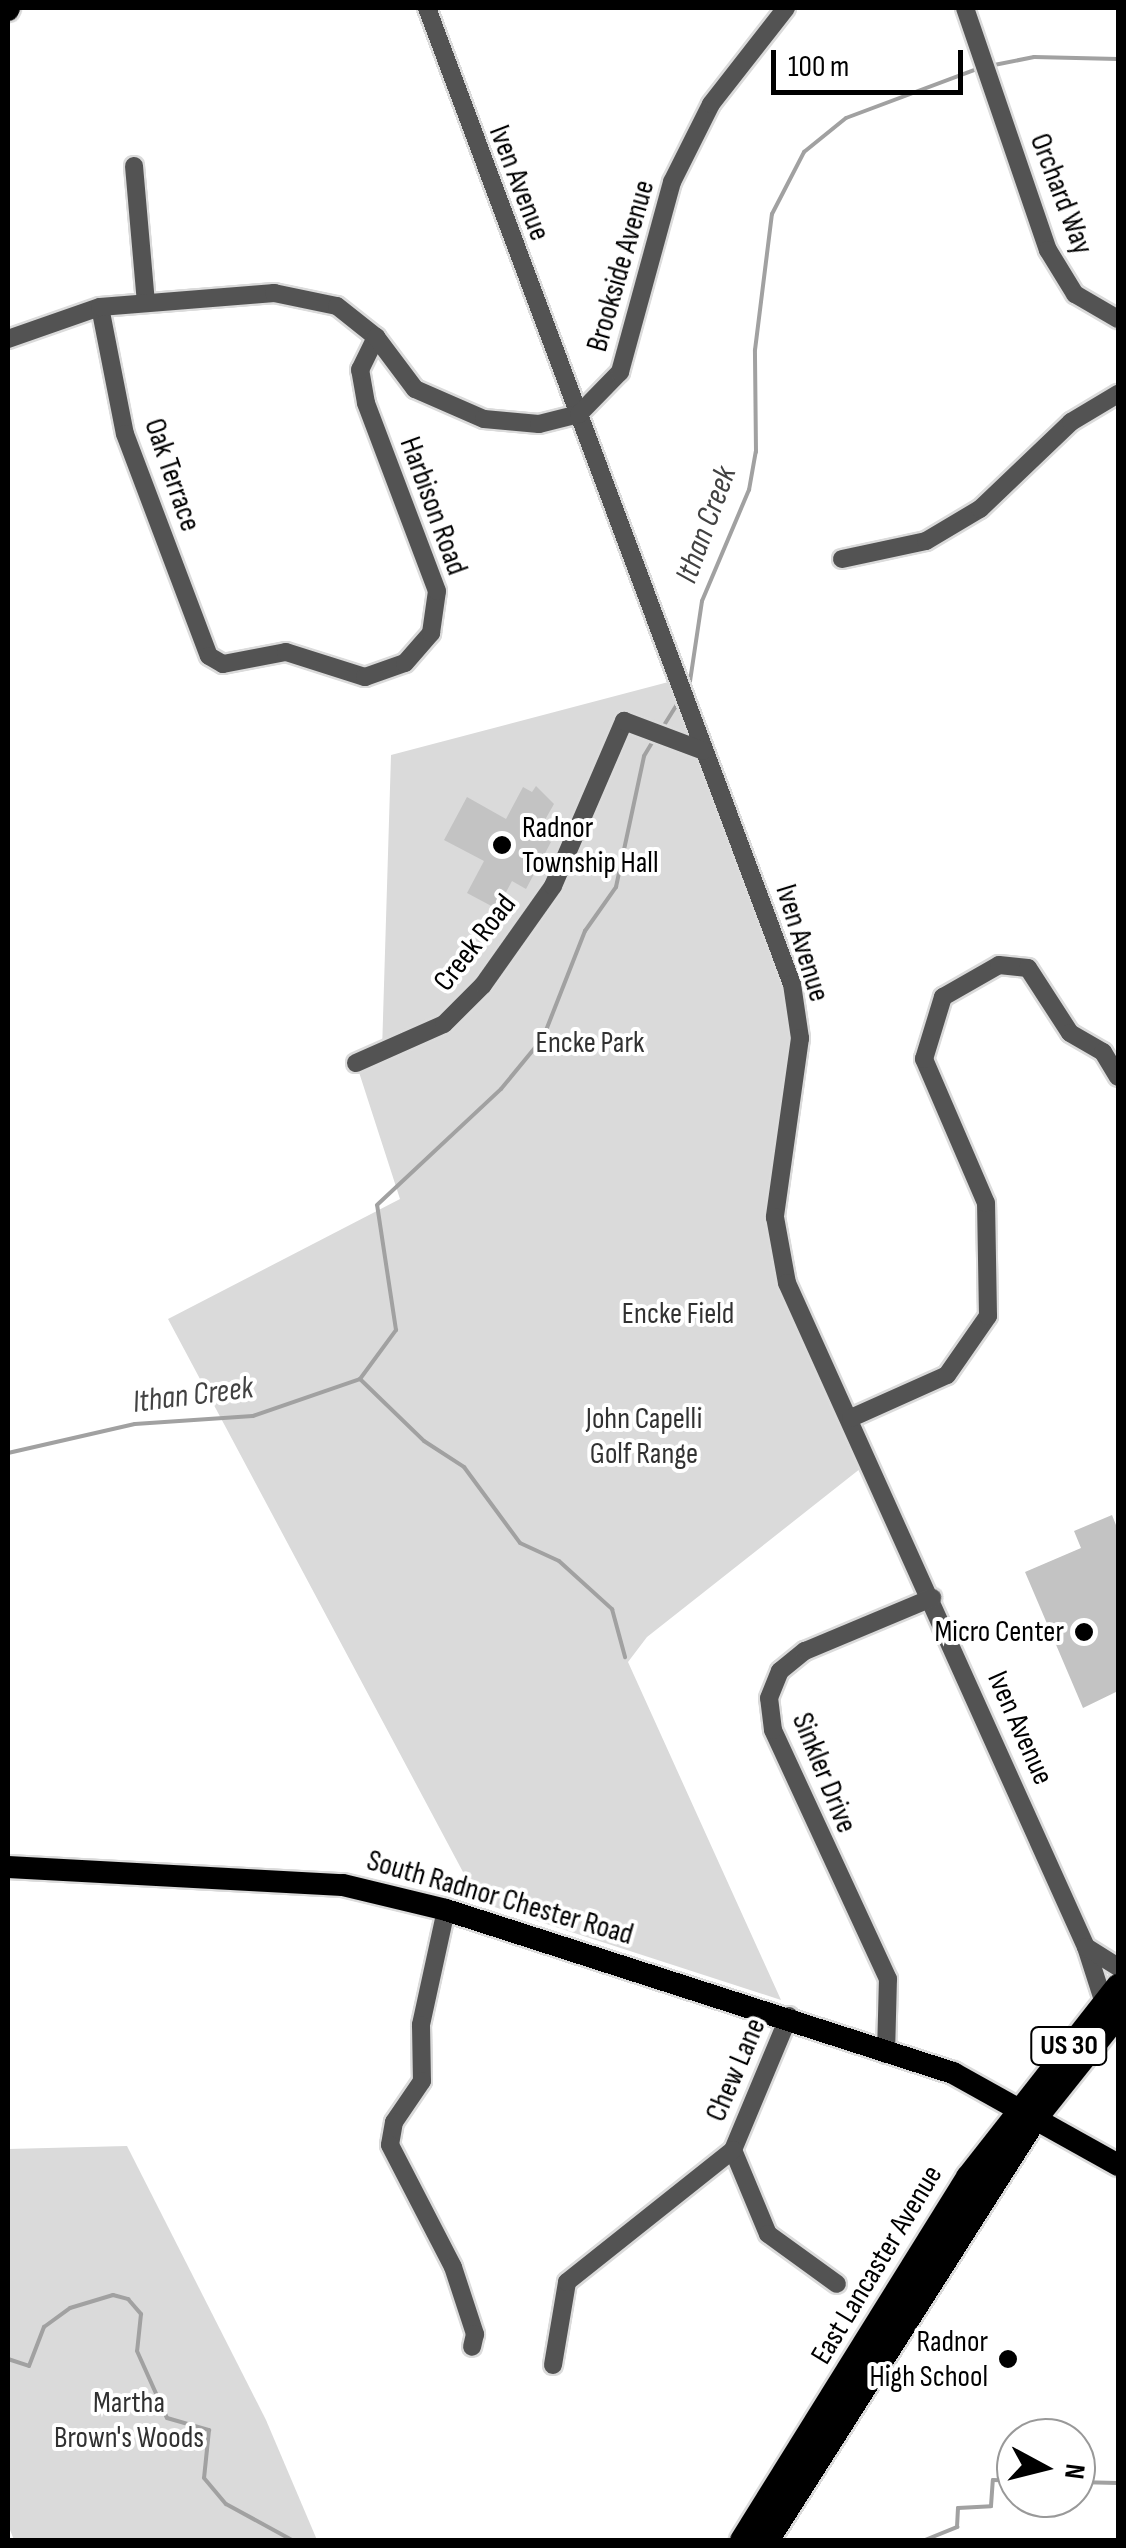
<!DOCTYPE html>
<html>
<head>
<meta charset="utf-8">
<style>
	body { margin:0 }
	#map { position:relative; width:1126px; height:2548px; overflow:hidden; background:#fff; font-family:"Sofia Sans Condensed",sans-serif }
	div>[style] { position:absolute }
	.green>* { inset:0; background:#dadada }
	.stream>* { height:4px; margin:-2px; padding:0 2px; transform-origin:2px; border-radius:2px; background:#a1a1a1 }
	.building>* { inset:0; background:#c3c3c3 }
	.roads { filter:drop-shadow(2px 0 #dbdbdb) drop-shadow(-2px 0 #dbdbdb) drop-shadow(0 2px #dbdbdb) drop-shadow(0 -2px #dbdbdb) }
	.minor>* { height:18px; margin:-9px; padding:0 9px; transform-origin:9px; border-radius:9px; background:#535353 }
	.major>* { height:22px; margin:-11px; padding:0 11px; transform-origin:11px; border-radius:11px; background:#000 }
	.highway>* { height:25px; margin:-12.5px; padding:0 12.5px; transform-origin:12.5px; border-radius:12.5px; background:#000 }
	.dots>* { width:28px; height:28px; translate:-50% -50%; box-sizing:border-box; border:5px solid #fff; border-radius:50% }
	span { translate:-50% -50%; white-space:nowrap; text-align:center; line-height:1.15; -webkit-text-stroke:8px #fff; paint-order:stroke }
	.shield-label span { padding:2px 8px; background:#fff; border:2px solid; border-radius:8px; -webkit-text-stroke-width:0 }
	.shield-label { font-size:28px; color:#000; font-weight:700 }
	.street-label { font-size:30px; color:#000 }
	.poi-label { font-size:30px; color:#000 }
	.left { translate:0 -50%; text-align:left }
	.right { translate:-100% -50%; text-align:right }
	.park-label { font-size:30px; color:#313131 }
	.water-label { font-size:32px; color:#424242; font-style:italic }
	.frame { position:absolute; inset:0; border:10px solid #000; pointer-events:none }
	.north { position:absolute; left:996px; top:2418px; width:100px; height:100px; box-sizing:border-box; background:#fff; border:2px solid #999; border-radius:50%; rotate:97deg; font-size:28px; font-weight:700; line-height:40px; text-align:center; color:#000 }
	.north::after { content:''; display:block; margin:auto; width:35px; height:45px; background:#000; clip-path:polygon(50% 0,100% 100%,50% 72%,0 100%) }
	.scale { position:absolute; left:771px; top:50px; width:192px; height:45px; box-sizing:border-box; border:5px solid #000; border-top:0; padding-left:12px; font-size:30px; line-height:35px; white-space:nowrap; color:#000; -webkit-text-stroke:8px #fff; paint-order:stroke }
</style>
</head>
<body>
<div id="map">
	<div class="green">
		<i style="clip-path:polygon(676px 680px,792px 984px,800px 1038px,775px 1218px,787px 1283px,870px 1461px,647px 1637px,628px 1662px,781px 2000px,479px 1902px,168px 1319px,400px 1199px,356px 1063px,382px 1051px,391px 755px)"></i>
		<i style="clip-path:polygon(127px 2146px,266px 2420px,317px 2540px,14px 2540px,8px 2525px,8px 2149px)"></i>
	</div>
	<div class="stream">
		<i style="left:989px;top:66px;width:46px;rotate:-11.3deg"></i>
		<i style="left:1034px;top:57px;width:84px;rotate:1.4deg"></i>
		<i style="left:689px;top:688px;width:88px;rotate:-81.5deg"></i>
		<i style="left:702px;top:601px;width:121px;rotate:-67.1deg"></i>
		<i style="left:749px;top:490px;width:39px;rotate:-80deg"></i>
		<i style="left:756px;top:452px;width:102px;rotate:-90.6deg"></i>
		<i style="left:755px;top:350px;width:137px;rotate:-82.9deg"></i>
		<i style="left:772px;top:214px;width:70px;rotate:-62.7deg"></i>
		<i style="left:804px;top:152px;width:54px;rotate:-39deg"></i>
		<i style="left:846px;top:118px;width:143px;rotate:-20.5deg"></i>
		<i style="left:661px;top:730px;width:36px;rotate:-58deg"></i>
		<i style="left:360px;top:1379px;width:89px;rotate:44.1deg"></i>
		<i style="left:424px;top:1441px;width:48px;rotate:33deg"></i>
		<i style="left:464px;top:1467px;width:94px;rotate:53.6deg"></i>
		<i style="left:520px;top:1543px;width:43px;rotate:24.8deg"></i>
		<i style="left:559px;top:1561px;width:72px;rotate:42.2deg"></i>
		<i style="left:612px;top:1609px;width:50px;rotate:74.8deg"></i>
		<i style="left:8px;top:1453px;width:130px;rotate:-12.9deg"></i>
		<i style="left:135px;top:1424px;width:118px;rotate:-3.9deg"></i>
		<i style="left:253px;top:1416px;width:113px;rotate:-19.1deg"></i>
		<i style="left:360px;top:1379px;width:61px;rotate:-53.7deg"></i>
		<i style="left:396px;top:1330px;width:126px;rotate:-98.6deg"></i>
		<i style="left:377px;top:1205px;width:170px;rotate:-43.1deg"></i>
		<i style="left:501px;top:1089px;width:66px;rotate:-50.5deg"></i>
		<i style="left:543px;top:1038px;width:115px;rotate:-68.6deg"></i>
		<i style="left:585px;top:931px;width:54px;rotate:-54.8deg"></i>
		<i style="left:616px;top:887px;width:134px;rotate:-77.9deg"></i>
		<i style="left:644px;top:756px;width:21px;rotate:-59deg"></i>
		<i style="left:8px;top:2359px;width:22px;rotate:18deg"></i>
		<i style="left:29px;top:2366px;width:42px;rotate:-69deg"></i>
		<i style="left:44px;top:2327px;width:32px;rotate:-36deg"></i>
		<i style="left:70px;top:2308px;width:45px;rotate:-16.8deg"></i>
		<i style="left:113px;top:2295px;width:16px;rotate:15deg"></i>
		<i style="left:128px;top:2299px;width:20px;rotate:49deg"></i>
		<i style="left:141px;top:2314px;width:37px;rotate:96deg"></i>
		<i style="left:137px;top:2351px;width:73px;rotate:65.9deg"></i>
		<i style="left:167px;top:2418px;width:44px;rotate:15.9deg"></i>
		<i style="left:209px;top:2430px;width:48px;rotate:95.9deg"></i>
		<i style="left:204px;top:2478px;width:34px;rotate:50deg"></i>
		<i style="left:226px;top:2504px;width:75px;rotate:28.6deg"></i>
		<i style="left:1076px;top:2482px;width:42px;rotate:1.4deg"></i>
		<i style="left:925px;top:2540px;width:35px;rotate:-22deg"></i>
		<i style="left:957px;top:2527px;width:19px;rotate:-87deg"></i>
		<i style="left:958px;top:2508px;width:33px;rotate:-3deg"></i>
		<i style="left:991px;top:2506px;width:26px;rotate:-86deg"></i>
		<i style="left:993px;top:2480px;width:23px;rotate:2deg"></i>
	</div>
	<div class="building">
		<i style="clip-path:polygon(536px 786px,554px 804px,537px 834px,551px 842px,526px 889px,512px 881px,497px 909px,467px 893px,484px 861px,444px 840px,467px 797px,506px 819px,523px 787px,532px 792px)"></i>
		<i style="clip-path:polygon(1112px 1515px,1118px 1530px,1118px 1691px,1083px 1708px,1025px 1572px,1081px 1548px,1074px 1531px)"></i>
	</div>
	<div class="roads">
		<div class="minor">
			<i style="left:427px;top:8px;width:1042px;rotate:69.5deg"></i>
			<i style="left:792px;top:984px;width:55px;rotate:81.6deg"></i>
			<i style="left:800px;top:1038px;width:181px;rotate:98deg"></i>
			<i style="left:775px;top:1217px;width:67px;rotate:79.7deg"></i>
			<i style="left:787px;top:1283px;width:728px;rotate:65.76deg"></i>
			<i style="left:1086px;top:1947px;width:59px;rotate:72.2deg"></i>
			<i style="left:965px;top:8px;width:256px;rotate:71.1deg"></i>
			<i style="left:1048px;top:250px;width:52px;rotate:58.5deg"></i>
			<i style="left:1075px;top:294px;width:50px;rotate:30.2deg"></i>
			<i style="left:134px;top:166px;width:137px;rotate:85deg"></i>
			<i style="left:100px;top:307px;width:129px;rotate:78.9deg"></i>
			<i style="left:125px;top:434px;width:237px;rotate:69.3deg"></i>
			<i style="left:209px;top:656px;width:16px;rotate:30deg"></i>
			<i style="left:223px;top:664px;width:64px;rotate:-10.8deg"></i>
			<i style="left:286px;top:652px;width:83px;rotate:17.6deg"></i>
			<i style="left:365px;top:677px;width:42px;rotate:-19.3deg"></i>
			<i style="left:405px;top:663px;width:40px;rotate:-49deg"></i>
			<i style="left:431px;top:633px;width:42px;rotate:-81.9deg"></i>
			<i style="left:437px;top:591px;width:201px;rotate:-110.7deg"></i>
			<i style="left:366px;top:403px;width:34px;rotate:-100deg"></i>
			<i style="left:360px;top:370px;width:37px;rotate:-64deg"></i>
			<i style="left:8px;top:339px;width:97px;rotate:-19.2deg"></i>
			<i style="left:100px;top:307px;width:175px;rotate:-4.6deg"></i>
			<i style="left:274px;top:293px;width:64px;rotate:11.7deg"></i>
			<i style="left:337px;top:306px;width:50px;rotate:38.5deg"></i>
			<i style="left:376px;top:337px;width:65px;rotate:53.1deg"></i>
			<i style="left:415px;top:389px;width:75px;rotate:23.5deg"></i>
			<i style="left:484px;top:419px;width:55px;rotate:5.2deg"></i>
			<i style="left:539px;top:424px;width:41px;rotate:-14deg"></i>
			<i style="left:579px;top:414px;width:59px;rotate:-45.7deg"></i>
			<i style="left:620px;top:372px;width:197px;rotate:-74.7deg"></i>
			<i style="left:672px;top:182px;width:87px;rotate:-63.4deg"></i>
			<i style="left:711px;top:104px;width:122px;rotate:-52deg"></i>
			<i style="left:842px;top:559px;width:86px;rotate:-12.1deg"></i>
			<i style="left:926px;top:541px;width:63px;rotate:-30.7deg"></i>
			<i style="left:980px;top:509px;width:126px;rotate:-43.7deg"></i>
			<i style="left:1071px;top:422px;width:55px;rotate:-30.8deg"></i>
			<i style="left:356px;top:1063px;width:96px;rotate:-23.9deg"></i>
			<i style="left:444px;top:1024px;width:55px;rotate:-45deg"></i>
			<i style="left:483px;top:985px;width:121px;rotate:-54.7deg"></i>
			<i style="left:553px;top:886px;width:180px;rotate:-66.7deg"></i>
			<i style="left:624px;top:721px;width:85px;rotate:20.6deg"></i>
			<i style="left:851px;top:1418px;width:105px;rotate:-24.1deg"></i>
			<i style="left:947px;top:1375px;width:72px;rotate:-55.2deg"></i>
			<i style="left:988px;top:1316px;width:113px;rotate:-91deg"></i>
			<i style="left:986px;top:1203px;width:157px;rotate:-113.3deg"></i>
			<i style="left:924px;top:1059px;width:65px;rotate:-73deg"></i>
			<i style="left:943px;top:997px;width:64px;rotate:-29.7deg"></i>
			<i style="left:999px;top:965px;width:29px;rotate:6deg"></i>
			<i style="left:1028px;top:968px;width:77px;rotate:57.1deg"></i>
			<i style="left:1070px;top:1033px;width:38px;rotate:30deg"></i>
			<i style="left:1103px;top:1052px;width:29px;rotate:59deg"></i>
			<i style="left:446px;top:1910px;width:118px;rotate:102.3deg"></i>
			<i style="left:421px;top:2025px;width:56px;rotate:89deg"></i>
			<i style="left:422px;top:2081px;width:50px;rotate:124.3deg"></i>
			<i style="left:394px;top:2122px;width:23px;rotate:100deg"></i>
			<i style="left:390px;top:2145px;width:137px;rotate:62.7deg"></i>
			<i style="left:453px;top:2267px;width:71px;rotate:71.8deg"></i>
			<i style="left:475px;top:2334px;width:13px;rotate:103deg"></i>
			<i style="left:1086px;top:1947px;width:38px;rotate:32deg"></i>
			<i style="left:789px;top:2016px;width:145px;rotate:112.7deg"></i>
			<i style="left:733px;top:2150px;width:91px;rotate:67.4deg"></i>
			<i style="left:768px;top:2234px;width:85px;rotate:35.9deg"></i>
			<i style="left:886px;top:2054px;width:75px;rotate:-88.5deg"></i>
			<i style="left:888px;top:1979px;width:274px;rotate:-114.8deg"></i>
			<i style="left:773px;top:1730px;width:32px;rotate:-97deg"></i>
			<i style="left:769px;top:1698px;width:29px;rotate:-68deg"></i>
			<i style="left:780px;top:1671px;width:32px;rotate:-39deg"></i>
			<i style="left:805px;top:1651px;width:138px;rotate:-22.7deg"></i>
			<i style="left:553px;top:2365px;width:84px;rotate:-80.4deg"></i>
			<i style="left:567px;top:2282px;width:212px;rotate:-38.5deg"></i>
		</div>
		<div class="major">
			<i style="left:8px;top:10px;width:2px;rotate:-63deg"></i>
			<i style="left:8px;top:1867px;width:335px;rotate:3.1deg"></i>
			<i style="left:343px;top:1885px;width:106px;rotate:13.6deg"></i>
			<i style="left:446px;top:1910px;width:533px;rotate:17.82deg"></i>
			<i style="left:953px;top:2073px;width:189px;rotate:29.1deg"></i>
		</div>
		<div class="highway">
			<i style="left:742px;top:2540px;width:428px;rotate:-58.1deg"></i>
			<i style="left:968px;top:2177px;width:243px;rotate:-51.9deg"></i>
			<i style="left:766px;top:2540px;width:501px;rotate:-57.55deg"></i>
			<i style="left:1035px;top:2117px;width:133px;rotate:-51.4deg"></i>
		</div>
	</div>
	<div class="dots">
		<i style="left:502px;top:845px;background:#000"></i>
		<i style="left:1084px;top:1632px;background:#000"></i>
		<i style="left:1008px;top:2359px;background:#000"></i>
	</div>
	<div class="shield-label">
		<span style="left:1069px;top:2046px">US 30</span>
	</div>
	<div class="street-label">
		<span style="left:519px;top:183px;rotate:69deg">Iven Avenue</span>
		<span style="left:1061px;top:194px;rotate:69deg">Orchard Way</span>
		<span style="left:621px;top:266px;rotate:-74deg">Brookside Avenue</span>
		<span style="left:172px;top:475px;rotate:71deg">Oak Terrace</span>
		<span style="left:433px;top:506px;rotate:70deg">Harbison Road</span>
		<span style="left:475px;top:943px;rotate:-52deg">Creek Road</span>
		<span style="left:802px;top:943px;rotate:73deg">Iven Avenue</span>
		<span style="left:1020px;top:1728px;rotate:66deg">Iven Avenue</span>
		<span style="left:824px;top:1773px;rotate:68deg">Sinkler Drive</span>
		<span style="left:500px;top:1898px;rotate:16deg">South Radnor Chester Road</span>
		<span style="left:736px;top:2070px;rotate:-67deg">Chew Lane</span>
		<span style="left:877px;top:2265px;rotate:-59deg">East Lancaster Avenue</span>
	</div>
	<div class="poi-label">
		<span class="left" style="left:522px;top:845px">Radnor<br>Township Hall</span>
		<span class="right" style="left:1064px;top:1632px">Micro Center</span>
		<span class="right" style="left:988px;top:2359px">Radnor<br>High School</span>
	</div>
	<div class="park-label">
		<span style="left:590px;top:1043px">Encke Park</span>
		<span style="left:678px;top:1314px">Encke Field</span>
		<span style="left:644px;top:1436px">John Capelli<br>Golf Range</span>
		<span style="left:129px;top:2420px">Martha<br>Brown's Woods</span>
	</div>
	<div class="water-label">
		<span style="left:707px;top:525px;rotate:-70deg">Ithan Creek</span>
		<span style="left:193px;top:1396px;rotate:-7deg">Ithan Creek</span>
	</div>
	<div class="frame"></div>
	<div class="north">N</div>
	<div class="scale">100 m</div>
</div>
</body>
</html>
